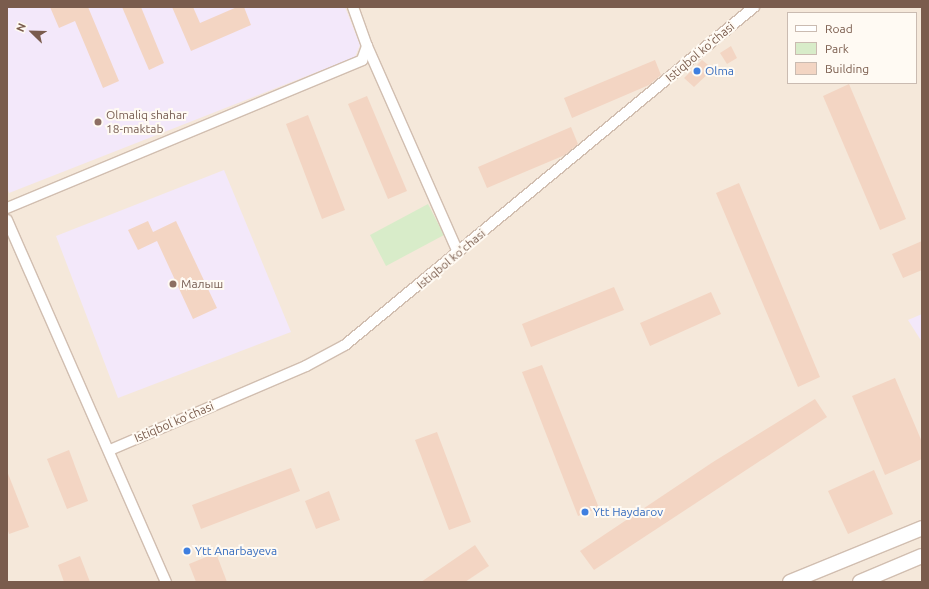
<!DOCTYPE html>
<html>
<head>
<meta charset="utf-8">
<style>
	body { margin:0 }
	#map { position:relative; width:929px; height:589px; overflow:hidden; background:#fdf6ec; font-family:Ubuntu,sans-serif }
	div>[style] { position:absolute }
	.residential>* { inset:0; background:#f5e8da }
	.education>* { inset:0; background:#f3e8fa }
	.green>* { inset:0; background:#d8ecc9 }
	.building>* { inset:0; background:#f3d5c3 }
	.roads { filter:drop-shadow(1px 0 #d1beb0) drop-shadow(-1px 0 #d1beb0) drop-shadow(0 1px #d1beb0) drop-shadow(0 -1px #d1beb0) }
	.minor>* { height:10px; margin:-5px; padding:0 5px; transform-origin:5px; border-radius:5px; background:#fff }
	.secondary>* { height:14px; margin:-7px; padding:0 7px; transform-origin:7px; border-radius:7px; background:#fff }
	.dots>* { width:11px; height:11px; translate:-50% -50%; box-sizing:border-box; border:2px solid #fffaf3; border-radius:50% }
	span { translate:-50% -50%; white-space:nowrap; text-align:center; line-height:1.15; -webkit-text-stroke:4px #fffaf3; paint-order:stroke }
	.street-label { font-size:12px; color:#7a5c4d }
	.shop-label { font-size:12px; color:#366cbe }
	.left { translate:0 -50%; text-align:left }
	.education-label { font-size:12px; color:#785e54 }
	.frame { position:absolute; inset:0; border:8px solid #7a5c4d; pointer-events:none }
	.legend { position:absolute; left:787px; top:12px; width:130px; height:72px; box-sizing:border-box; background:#fffaf3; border:1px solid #cabbb1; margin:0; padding:5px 7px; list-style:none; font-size:12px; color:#7a5c4d }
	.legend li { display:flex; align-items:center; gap:8px; height:20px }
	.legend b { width:20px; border:1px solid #cabbb1 }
	.north { position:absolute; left:12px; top:12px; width:40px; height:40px; -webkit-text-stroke:3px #fffaf3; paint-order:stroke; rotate:293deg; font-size:11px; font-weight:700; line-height:16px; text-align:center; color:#7a5c4d }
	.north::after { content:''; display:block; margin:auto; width:14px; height:18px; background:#7a5c4d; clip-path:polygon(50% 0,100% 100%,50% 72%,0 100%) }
</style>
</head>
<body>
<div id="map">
	<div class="residential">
		<i style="clip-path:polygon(evenodd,7px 7px,922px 7px,922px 582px,7px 582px,7px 7px,788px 13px,916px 13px,916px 83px,788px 83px,788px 13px)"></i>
	</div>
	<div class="education">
		<i style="clip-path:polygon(7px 7px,345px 7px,360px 45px,355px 57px,9px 193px,7px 187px)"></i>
		<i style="clip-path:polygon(224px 170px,291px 332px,118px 398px,56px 236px)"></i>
		<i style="clip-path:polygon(922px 314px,922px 342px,908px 320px)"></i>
	</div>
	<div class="green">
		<i style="clip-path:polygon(428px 204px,444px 235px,386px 266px,370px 235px)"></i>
	</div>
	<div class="building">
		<i style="clip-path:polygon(50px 7px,88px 7px,119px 81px,103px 88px,75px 21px,59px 28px)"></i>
		<i style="clip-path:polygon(122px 7px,141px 7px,164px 63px,149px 70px)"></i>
		<i style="clip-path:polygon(172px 7px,193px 7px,200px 23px,237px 7px,244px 7px,251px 25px,191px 51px)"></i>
		<i style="clip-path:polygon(731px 46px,737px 58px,727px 64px,720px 53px)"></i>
		<i style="clip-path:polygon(655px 60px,661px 75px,649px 85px,572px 118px,564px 98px)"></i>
		<i style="clip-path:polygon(702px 60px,713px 69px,694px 87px,684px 78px)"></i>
		<i style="clip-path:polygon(849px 84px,906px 219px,880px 230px,823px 96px)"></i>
		<i style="clip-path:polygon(367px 96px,407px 191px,388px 199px,348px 104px)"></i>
		<i style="clip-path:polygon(308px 115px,345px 210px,322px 219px,286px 124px)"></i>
		<i style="clip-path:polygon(571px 127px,578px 144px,565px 155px,487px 188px,478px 167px)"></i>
		<i style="clip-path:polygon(739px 183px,820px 377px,798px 387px,716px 193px)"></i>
		<i style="clip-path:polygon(148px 221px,153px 232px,176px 221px,217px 308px,193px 319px,157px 241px,138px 250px,128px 230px)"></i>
		<i style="clip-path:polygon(922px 241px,922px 270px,903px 278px,892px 254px)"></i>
		<i style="clip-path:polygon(614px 287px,624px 310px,531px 347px,522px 324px)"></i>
		<i style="clip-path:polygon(711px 292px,721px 314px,650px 346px,640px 323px)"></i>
		<i style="clip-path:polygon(542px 365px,599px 508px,578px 516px,522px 372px)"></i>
		<i style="clip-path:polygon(895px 378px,922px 442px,922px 459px,885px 475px,852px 396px)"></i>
		<i style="clip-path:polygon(815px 399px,827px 417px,594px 570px,580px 551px,713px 462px)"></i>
		<i style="clip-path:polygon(437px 432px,471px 522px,449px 530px,415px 440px)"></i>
		<i style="clip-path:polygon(69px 450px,88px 501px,67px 509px,47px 459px)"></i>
		<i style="clip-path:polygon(291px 468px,300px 491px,201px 529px,192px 505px)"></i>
		<i style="clip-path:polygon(874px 470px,893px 514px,848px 534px,828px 491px)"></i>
		<i style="clip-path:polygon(7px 471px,29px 527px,9px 534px,7px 528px)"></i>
		<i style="clip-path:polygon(329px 491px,340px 520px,316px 529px,305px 501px)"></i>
		<i style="clip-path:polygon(475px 545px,489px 566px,465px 582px,421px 582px)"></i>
		<i style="clip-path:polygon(216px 553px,227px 582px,196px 582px,189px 564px)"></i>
		<i style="clip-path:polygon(80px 556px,90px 582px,64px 582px,58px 565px)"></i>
	</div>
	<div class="roads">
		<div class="minor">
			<i style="left:353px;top:7px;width:41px;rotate:70.3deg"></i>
			<i style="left:367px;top:46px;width:225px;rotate:66.2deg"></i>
			<i style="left:7px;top:208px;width:385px;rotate:-22.6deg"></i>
			<i style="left:362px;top:60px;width:15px;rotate:-70deg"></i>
			<i style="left:7px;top:220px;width:395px;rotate:66.3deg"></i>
			<i style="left:110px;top:450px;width:213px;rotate:-23.2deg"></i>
			<i style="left:306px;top:366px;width:44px;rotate:-28.3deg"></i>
			<i style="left:345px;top:345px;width:531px;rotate:-39.57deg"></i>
		</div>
		<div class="secondary">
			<i style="left:790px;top:582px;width:143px;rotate:-22.2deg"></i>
			<i style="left:860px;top:582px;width:67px;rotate:-22.8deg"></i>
		</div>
	</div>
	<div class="dots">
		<i style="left:697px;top:71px;background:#3f7fe0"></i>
		<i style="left:98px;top:122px;background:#8d6e63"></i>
		<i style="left:173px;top:284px;background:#8d6e63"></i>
		<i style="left:585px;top:512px;background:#3f7fe0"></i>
		<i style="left:187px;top:551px;background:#3f7fe0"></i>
	</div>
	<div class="street-label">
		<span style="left:700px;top:52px;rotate:-40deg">Istiqbol ko'chasi</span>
		<span style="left:451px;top:259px;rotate:-40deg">Istiqbol ko'chasi</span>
		<span style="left:174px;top:422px;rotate:-23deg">Istiqbol ko'chasi</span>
	</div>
	<div class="shop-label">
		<span class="left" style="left:705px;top:71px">Olma</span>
		<span class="left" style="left:593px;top:512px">Ytt Haydarov</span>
		<span class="left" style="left:195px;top:551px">Ytt Anarbayeva</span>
	</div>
	<div class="education-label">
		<span class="left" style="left:106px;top:122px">Olmaliq shahar<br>18-maktab</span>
		<span class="left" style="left:181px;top:284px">Малыш</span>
	</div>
	<div class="frame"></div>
	<ul class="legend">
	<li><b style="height:5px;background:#fff"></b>Road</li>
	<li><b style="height:11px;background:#d8ecc9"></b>Park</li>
	<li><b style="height:11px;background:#f3d5c3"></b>Building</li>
	</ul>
	<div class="north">N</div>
</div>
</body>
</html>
